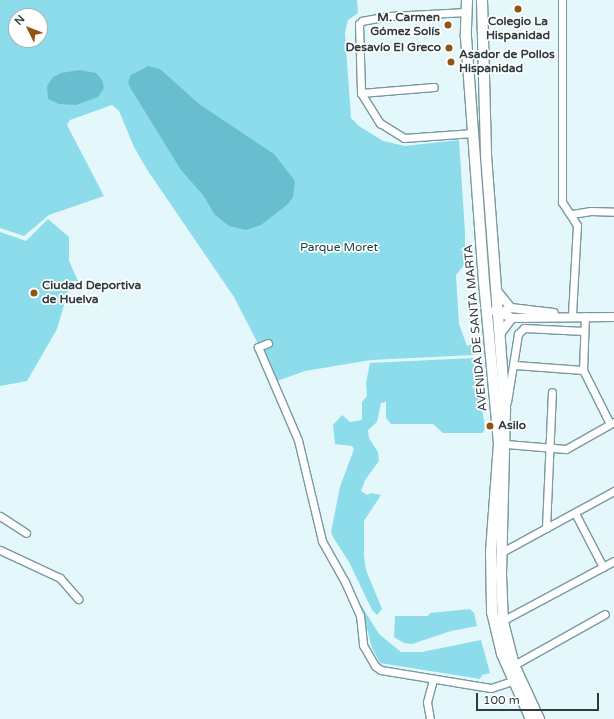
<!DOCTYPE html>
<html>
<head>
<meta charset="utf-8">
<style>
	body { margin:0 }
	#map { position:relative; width:614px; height:719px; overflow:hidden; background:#e4f8fc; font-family:"Varela Round",sans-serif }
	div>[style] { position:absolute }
	.green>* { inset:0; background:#8ddcec }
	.water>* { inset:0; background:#68becf }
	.roads { filter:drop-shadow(1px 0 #79999f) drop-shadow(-1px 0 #79999f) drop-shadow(0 1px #79999f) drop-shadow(0 -1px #79999f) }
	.minor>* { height:7px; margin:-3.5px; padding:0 3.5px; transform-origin:3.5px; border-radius:3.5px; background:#fff }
	.tertiary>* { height:8px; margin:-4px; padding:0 4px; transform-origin:4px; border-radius:4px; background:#fff }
	.secondary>* { height:10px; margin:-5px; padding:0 5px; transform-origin:5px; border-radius:5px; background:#fff }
	.dots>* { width:11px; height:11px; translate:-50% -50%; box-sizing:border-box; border:2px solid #fff; border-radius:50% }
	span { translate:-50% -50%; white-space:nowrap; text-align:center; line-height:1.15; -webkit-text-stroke:3.5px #fff; paint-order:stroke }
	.poi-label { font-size:12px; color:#2e3c3f; font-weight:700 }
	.right { translate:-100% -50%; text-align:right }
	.left { translate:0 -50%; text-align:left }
	.park-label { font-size:12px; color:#184048 }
	.street-label { font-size:12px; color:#2e3c3f }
	.north { position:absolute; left:8px; top:8px; width:40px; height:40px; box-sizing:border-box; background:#fff; border:1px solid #abb1b2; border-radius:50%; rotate:313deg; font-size:11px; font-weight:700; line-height:16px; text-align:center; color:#2e3c3f }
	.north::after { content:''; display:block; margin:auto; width:14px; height:18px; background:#905514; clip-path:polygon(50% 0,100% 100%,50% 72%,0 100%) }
	.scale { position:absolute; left:476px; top:693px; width:123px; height:18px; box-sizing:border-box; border:2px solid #2e3c3f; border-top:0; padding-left:5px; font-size:12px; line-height:14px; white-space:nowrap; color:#2e3c3f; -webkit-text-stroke:3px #fff; paint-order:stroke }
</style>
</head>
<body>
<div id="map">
	<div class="green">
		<i style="clip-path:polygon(evenodd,0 0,357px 0,358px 13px,348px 20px,345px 33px,351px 118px,359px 126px,383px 141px,405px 146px,459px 140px,465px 232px,465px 264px,456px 275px,459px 324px,467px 346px,472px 344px,474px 355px,371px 360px,305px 371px,277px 381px,234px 297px,148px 171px,134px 147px,119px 111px,112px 105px,70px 120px,67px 125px,104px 196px,49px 215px,24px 236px,0 228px,0 0,16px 16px,40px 16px,40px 40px,16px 40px,16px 16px)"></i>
		<i style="clip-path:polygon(48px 219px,69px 237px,69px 261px,78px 281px,71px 281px,57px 329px,27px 381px,0 386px,0 232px,26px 241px)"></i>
		<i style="clip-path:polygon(473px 358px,485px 427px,483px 433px,443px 433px,433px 424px,391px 424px,386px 418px,386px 402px,381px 403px,377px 422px,368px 430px,369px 438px,378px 452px,379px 461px,365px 480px,361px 491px,367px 495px,371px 493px,381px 495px,364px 521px,364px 556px,366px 570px,382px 609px,377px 615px,372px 610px,349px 562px,333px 537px,331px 532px,340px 487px,354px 449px,352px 446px,335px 444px,333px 425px,342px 415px,350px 422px,362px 420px,362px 402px,367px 396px,366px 383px,370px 363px)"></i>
		<i style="clip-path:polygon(361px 605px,379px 634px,401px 652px,422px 652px,481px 640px,490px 673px,482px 675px,480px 679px,380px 663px,372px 648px)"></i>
		<i style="clip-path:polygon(470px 609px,474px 613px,477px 626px,451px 631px,412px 644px,404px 643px,394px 637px,395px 616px,428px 616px,430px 613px)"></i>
	</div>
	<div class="water">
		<i style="clip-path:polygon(148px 66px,160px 69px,199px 104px,274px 154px,295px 181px,293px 197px,288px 204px,261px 225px,246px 230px,229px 226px,215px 215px,203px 195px,181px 170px,131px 89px,128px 82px,131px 75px)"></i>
		<i style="clip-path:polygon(80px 70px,96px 73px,102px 80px,104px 88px,98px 97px,76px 105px,59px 104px,48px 99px,47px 86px,53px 77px,61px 73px)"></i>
	</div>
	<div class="roads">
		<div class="minor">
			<i style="left:562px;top:0;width:202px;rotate:90deg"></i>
			<i style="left:562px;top:202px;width:27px;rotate:57deg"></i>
			<i style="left:577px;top:225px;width:89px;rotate:93.2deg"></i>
			<i style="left:467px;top:12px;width:78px;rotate:177.1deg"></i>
			<i style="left:389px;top:16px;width:27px;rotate:170deg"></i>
			<i style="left:362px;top:21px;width:4px;rotate:135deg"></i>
			<i style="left:359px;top:24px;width:69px;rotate:88.3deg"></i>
			<i style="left:361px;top:93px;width:36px;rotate:58deg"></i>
			<i style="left:380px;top:123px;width:28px;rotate:32deg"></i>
			<i style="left:404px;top:138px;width:69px;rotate:-4.1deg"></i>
			<i style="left:361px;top:93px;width:73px;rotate:-4.7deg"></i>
			<i style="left:572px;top:214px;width:19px;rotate:-9deg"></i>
			<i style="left:591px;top:211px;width:23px;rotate:2deg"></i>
			<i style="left:585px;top:316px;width:54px;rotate:92.1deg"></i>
			<i style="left:583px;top:370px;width:60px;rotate:63.4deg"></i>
			<i style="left:268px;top:343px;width:11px;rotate:158deg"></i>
			<i style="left:258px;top:347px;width:101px;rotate:66.7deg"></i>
			<i style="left:298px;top:440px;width:104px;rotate:76.6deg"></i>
			<i style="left:322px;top:541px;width:47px;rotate:60.7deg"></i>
			<i style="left:345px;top:582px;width:36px;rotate:66deg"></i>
			<i style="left:360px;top:615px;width:30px;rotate:84deg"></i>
			<i style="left:363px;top:645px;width:24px;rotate:60deg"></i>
			<i style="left:375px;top:666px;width:7px;rotate:34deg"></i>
			<i style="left:381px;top:670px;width:111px;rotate:9.3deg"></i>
			<i style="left:491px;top:688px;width:22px;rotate:-18deg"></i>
			<i style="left:515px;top:365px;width:68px;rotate:4.2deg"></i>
			<i style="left:507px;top:402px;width:69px;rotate:-80.8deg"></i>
			<i style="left:518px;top:334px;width:8px;rotate:-45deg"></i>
			<i style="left:524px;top:328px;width:60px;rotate:2.9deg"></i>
			<i style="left:506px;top:444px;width:60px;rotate:4.8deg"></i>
			<i style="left:566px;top:449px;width:55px;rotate:-29.4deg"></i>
			<i style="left:575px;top:513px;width:61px;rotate:62.6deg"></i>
			<i style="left:0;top:516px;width:31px;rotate:33deg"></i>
			<i style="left:546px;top:528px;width:136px;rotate:-87.5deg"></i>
			<i style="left:0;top:550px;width:66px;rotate:25deg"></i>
			<i style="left:60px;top:578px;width:28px;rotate:49deg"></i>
			<i style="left:502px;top:552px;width:128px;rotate:-28.6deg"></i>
			<i style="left:500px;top:622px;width:129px;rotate:-28.2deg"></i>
			<i style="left:514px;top:665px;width:104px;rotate:-29.3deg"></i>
			<i style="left:430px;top:719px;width:17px;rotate:-100deg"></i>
			<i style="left:427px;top:702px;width:24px;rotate:-75deg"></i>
		</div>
		<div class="tertiary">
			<i style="left:498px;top:292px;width:21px;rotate:51deg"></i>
			<i style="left:494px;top:311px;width:19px;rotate:21deg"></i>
			<i style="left:512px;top:318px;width:102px;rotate:-0.6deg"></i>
			<i style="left:497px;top:314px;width:15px;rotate:-23deg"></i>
			<i style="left:511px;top:308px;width:43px;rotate:6.6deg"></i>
			<i style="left:500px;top:334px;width:20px;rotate:-53deg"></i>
		</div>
		<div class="secondary">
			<i style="left:467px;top:0;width:37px;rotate:92deg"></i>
			<i style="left:466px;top:37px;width:246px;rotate:85.8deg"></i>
			<i style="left:484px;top:282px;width:162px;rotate:84.7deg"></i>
			<i style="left:499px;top:443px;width:109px;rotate:94.2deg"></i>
			<i style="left:491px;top:552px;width:60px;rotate:89deg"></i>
			<i style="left:492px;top:612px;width:43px;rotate:76.6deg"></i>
			<i style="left:502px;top:654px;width:71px;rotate:66deg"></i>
			<i style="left:482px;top:0;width:155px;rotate:88.5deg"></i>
			<i style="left:486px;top:155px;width:256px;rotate:85.7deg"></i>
			<i style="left:505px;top:410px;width:165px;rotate:91.4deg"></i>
			<i style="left:501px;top:575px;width:47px;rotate:87.6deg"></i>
			<i style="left:503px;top:622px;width:44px;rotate:75.7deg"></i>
			<i style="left:514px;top:665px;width:60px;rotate:65.2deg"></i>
		</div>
	</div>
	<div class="dots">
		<i style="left:518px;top:9px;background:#905514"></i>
		<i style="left:448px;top:25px;background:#905514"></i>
		<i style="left:449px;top:48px;background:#905514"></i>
		<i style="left:451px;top:62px;background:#905514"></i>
		<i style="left:34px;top:293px;background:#905514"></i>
		<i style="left:490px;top:426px;background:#905514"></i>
	</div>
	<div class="poi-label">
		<span class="right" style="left:440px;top:25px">M. Carmen<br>Gómez Solís</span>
		<span style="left:518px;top:29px">Colegio La<br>Hispanidad</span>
		<span class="right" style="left:441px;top:48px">Desavío El Greco</span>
		<span class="left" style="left:459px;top:62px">Asador de Pollos<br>Hispanidad</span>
		<span class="left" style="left:42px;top:293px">Ciudad Deportiva<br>de Huelva</span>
		<span class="left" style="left:498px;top:426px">Asilo</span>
	</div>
	<div class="park-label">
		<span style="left:339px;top:248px">Parque Moret</span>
	</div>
	<div class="street-label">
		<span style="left:476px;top:328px;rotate:-95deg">AVENIDA DE SANTA MARTA</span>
	</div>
	<div class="north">N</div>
	<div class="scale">100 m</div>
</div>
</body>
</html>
